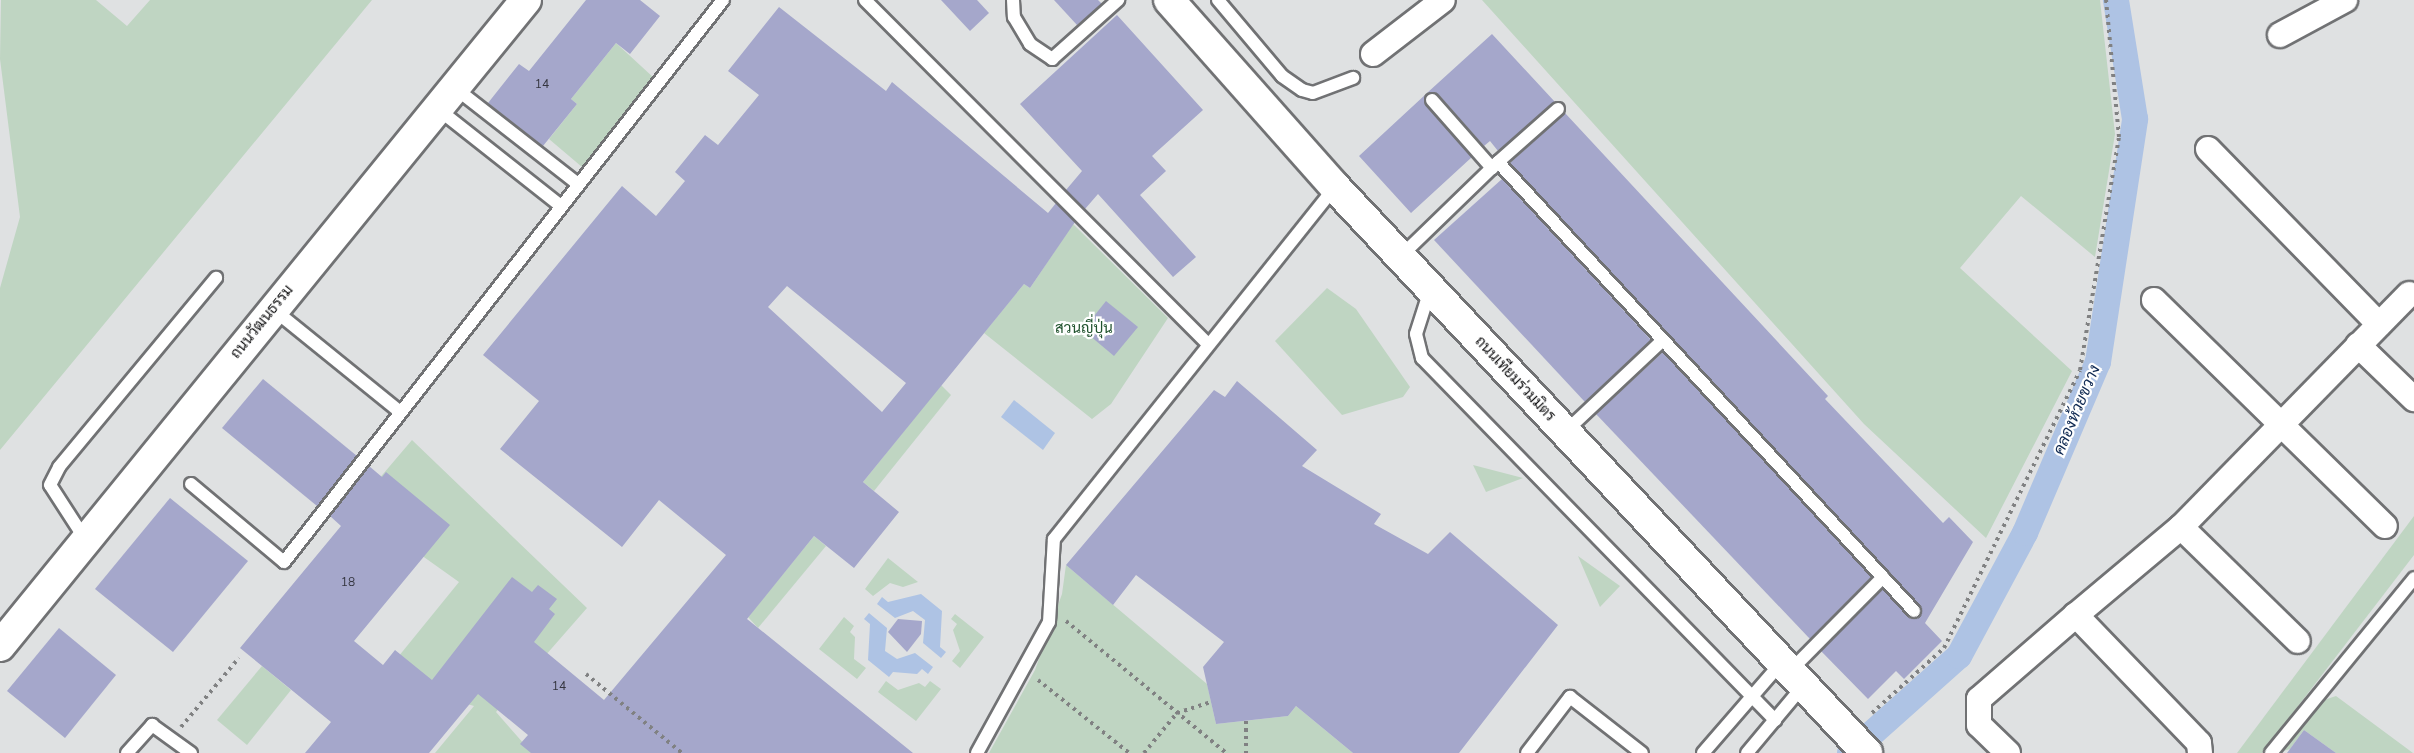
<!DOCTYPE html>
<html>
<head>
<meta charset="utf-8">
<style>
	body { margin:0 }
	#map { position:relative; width:2414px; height:753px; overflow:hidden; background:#dfe1e2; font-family:"Nunito Sans",Sarabun,sans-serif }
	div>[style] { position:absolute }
	.green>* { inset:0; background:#bfd5c2 }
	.water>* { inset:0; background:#aec3e4 }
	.canal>* { height:26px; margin:-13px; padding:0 13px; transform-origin:13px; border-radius:13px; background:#aec3e4 }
	.building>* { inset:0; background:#a5a7cb }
	.path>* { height:4px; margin-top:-2px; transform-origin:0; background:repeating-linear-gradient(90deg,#808182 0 3px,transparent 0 7.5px) }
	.roads { filter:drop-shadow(2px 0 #717274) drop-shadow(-2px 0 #717274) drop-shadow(0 2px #717274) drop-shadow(0 -2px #717274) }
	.service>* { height:12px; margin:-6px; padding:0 6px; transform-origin:6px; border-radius:6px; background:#fff }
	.minor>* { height:24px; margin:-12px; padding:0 12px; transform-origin:12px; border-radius:12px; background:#fff }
	.tertiary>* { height:30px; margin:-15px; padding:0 15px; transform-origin:15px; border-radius:15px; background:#fff }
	span { translate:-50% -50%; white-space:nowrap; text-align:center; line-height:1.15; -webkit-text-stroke:4.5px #fff; paint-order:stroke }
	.number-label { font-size:12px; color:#34353f }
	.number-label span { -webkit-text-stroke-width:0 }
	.street-label { font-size:15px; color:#0f0f10 }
	.park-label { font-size:15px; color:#21532e }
	.water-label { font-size:16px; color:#0f2952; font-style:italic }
</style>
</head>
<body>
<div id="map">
	<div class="green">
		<i style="clip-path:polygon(1px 0,96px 0,127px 26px,150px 0,372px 0,0 450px,0 288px,20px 217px,0 59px)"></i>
		<i style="clip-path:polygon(1482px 0,2100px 0,2115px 134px,2095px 257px,2021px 196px,1960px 268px,2072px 371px,1986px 538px,1864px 424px)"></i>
		<i style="clip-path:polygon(616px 43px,654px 78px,582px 167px,549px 139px,577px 104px,571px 99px)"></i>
		<i style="clip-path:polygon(1073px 224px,1168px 318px,1111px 404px,1092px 419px,984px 333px,1024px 284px,1030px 288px)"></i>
		<i style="clip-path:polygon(1327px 288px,1356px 309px,1410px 387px,1403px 397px,1342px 415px,1275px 341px)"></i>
		<i style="clip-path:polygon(941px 385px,951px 395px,874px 491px,863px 482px)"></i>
		<i style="clip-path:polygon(412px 440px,587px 608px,496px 712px,532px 753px,435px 753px,474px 706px,381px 678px,459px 582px,421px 555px,372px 487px)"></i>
		<i style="clip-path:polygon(1473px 465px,1523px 478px,1486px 492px)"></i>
		<i style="clip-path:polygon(2414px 516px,2414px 555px,2262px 753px,2237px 753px)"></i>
		<i style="clip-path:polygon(814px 536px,826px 546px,758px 628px,748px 617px)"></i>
		<i style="clip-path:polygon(1578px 556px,1620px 586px,1600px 607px)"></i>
		<i style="clip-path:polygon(888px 558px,918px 582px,903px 587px,890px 583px,873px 596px,865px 589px)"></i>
		<i style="clip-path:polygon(1066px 565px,1207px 684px,1216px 724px,1288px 716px,1296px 706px,1353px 753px,989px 753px,1035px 670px,1062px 594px)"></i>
		<i style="clip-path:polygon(955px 614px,984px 637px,960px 668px,952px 661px,960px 651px,953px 630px,957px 624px,951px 619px)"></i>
		<i style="clip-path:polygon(844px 617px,854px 626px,850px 632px,855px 637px,854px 659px,866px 668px,857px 679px,819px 649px)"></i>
		<i style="clip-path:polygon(262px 666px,291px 690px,247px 745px,217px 720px)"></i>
		<i style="clip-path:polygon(886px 681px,898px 690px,919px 683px,925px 687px,930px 681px,941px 689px,916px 721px,878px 692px)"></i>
		<i style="clip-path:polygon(2336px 696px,2413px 753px,2336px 753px,2304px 730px,2290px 749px,2277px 753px,2321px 701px)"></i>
	</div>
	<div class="water">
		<i style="clip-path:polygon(1014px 400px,1055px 433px,1043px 450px,1001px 417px)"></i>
		<i style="clip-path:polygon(921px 594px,942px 611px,940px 647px,946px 652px,941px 658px,923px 643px,925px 620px,913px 611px,895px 618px,877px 604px,882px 597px,888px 602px)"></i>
		<i style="clip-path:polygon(869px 613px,887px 628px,885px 651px,897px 659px,915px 653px,933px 667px,928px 674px,922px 669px,917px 674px,893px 672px,889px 677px,868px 660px,870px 624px,864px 619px)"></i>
	</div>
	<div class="canal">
		<i style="left:1850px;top:753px;width:146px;rotate:-41.7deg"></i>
		<i style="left:1959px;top:656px;width:140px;rotate:-61.8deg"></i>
		<i style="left:2025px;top:533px;width:186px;rotate:-66.9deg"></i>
		<i style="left:2098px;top:362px;width:246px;rotate:-81.3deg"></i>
		<i style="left:2135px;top:119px;width:121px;rotate:-99.1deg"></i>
	</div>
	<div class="building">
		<i style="clip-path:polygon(586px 0,640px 0,660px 16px,630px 54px,616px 43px,571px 99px,577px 104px,543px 146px,488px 103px,519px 64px,529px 71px)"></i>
		<i style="clip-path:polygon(941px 0,977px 0,989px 13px,970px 31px)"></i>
		<i style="clip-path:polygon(1054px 0,1098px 0,1102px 4px,1077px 25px)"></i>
		<i style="clip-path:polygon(evenodd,779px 7px,886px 91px,892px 82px,1048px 213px,1056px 203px,1075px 222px,1030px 288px,1024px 284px,863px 482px,899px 512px,854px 568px,814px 536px,747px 619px,913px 753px,531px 753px,520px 744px,528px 735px,478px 694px,429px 753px,305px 753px,331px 722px,240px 648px,341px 526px,330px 516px,369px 466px,382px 477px,386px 472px,450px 525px,354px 641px,383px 665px,395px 650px,432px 680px,512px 577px,532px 592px,538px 585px,557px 599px,549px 609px,555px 614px,534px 642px,604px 700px,726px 555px,659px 500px,622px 547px,500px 449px,539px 401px,483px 355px,622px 186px,656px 216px,685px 181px,675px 172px,705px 135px,718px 145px,759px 95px,728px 71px,779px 7px,787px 286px,906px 383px,882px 412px,768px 307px,787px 286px)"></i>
		<i style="clip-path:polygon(1117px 15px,1203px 110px,1152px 156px,1166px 171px,1140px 195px,1196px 257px,1173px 277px,1098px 194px,1085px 209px,1066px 190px,1082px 171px,1020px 104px)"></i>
		<i style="clip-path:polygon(1492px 34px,1555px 102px,1498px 151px,1490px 141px,1484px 146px,1438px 94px,1427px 93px)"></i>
		<i style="clip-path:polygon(1426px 94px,1426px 105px,1472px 157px,1411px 213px,1359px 156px)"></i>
		<i style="clip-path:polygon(1565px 113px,1828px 396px,1825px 399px,1943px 523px,1949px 517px,1973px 542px,1925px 623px,1942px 641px,1904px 679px,1896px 671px,1868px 699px,1821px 651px,1883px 589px,1911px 619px,1920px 617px,1920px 605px,1510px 163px)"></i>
		<i style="clip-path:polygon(1502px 179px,1651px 340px,1585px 402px,1434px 240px)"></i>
		<i style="clip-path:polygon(1106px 301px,1138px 327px,1114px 356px,1083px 330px)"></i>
		<i style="clip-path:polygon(1663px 352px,1871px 577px,1810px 639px,1596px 414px)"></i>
		<i style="clip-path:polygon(263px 379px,357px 456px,317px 506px,222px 428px)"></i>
		<i style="clip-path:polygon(1237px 381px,1317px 450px,1302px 466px,1381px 514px,1374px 524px,1428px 554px,1450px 532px,1558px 625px,1459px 753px,1353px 753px,1296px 706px,1288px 716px,1216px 724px,1203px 667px,1224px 642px,1136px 575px,1113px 605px,1066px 565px,1214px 390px,1225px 397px)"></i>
		<i style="clip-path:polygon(170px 498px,248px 561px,173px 652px,95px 589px)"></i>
		<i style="clip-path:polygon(898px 619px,922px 621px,921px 634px,907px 652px,888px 632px)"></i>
		<i style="clip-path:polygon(59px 628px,116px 675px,65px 738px,7px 691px)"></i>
		<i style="clip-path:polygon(2304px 730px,2336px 753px,2287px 753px)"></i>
	</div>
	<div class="path">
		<i style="left:1066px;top:621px;width:207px;rotate:39.5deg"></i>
		<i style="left:586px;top:674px;width:124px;rotate:39.5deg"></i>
		<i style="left:1038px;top:680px;width:117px;rotate:38.7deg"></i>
		<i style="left:1872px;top:713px;width:97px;rotate:-42.1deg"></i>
		<i style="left:1944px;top:648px;width:309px;rotate:-63.9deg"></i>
		<i style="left:2080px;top:370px;width:236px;rotate:-80.5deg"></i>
		<i style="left:2119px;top:137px;width:138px;rotate:-95.4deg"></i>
		<i style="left:1246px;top:721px;width:32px;rotate:90deg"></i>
		<i style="left:181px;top:727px;width:90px;rotate:-50deg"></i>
		<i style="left:1144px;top:753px;width:52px;rotate:-50.5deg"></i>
		<i style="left:1177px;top:713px;width:36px;rotate:-18deg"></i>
	</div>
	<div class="roads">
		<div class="service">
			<i style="left:865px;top:0;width:484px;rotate:45.1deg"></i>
			<i style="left:1013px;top:0;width:17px;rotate:87deg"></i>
			<i style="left:1014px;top:17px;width:31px;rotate:59deg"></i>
			<i style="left:1030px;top:44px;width:27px;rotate:34deg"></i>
			<i style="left:1052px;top:59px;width:89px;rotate:-41.8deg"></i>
			<i style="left:1218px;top:0;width:99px;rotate:49.9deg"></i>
			<i style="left:1282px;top:76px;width:24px;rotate:35deg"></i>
			<i style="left:1302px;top:90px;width:11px;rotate:15deg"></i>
			<i style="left:1313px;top:93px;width:43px;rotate:-20.6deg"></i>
			<i style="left:455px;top:88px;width:156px;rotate:38deg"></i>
			<i style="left:1432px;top:100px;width:91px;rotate:48.6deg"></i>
			<i style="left:438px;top:109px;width:157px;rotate:38.3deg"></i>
			<i style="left:1498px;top:162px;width:80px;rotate:-41.5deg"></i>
			<i style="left:1401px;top:256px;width:135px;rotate:-44.1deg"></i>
			<i style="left:1498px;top:162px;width:612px;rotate:47.18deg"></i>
			<i style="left:1430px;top:290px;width:46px;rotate:107.7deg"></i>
			<i style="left:1416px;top:334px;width:25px;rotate:76deg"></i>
			<i style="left:1422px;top:358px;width:506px;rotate:45.72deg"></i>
			<i style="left:273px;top:309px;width:164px;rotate:39deg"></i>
			<i style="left:1565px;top:432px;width:133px;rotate:-43.2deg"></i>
			<i style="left:191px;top:484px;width:121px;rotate:40deg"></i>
			<i style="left:284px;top:562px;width:713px;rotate:-52.01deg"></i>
			<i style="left:85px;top:539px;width:64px;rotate:-122.9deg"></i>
			<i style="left:50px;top:485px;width:20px;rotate:-63deg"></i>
			<i style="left:59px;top:467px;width:246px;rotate:-50.3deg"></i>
			<i style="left:1790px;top:671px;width:132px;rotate:-45.3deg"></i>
			<i style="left:127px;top:753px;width:38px;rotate:-48deg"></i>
			<i style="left:152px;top:725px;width:48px;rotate:35.7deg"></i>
			<i style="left:977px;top:753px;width:149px;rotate:-61.2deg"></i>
			<i style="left:1049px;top:622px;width:83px;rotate:-86.6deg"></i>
			<i style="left:1054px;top:539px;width:450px;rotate:-51.4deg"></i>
			<i style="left:1527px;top:753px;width:71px;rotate:-52.5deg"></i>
			<i style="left:1570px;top:697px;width:91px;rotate:37.9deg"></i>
			<i style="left:1703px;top:753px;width:119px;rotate:-49.1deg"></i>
			<i style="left:1747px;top:753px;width:87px;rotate:-50.1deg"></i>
			<i style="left:2271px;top:753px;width:226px;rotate:-50.7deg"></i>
		</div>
		<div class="minor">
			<i style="left:2280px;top:35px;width:74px;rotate:-28.3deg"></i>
			<i style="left:1373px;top:54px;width:88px;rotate:-37.6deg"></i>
			<i style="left:2208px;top:149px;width:245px;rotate:45.7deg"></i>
			<i style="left:2154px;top:300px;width:323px;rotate:44.4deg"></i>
			<i style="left:2358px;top:345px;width:78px;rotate:44deg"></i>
			<i style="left:2181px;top:527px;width:163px;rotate:44.3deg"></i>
			<i style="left:2008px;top:753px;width:40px;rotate:-136deg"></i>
			<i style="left:1979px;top:725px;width:26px;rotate:-90deg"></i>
			<i style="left:1979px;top:699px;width:128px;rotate:-40.9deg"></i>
			<i style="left:2200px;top:753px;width:10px;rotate:-96deg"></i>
			<i style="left:2199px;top:743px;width:178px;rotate:-133.9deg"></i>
			<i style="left:2076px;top:615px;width:137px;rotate:-40deg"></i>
			<i style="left:2181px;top:527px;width:326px;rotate:-45.6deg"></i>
		</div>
		<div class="tertiary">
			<i style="left:1169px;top:0;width:250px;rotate:48.4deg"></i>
			<i style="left:1335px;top:187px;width:777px;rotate:46.77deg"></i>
			<i style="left:0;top:646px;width:833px;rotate:-50.85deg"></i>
		</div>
	</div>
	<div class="number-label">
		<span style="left:542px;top:85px">14</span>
		<span style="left:348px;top:583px">18</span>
		<span style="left:559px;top:687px">14</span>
	</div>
	<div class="street-label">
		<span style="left:262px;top:322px;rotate:-51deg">ถนนวัฒนธรรม</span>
		<span style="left:1515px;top:379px;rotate:47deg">ถนนเทียมร่วมมิตร</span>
	</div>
	<div class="park-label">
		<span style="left:1084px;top:329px">สวนญี่ปุ่น</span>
	</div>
	<div class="water-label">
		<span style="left:2077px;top:410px;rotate:-67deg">คลองห้วยขวาง</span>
	</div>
</div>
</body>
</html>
